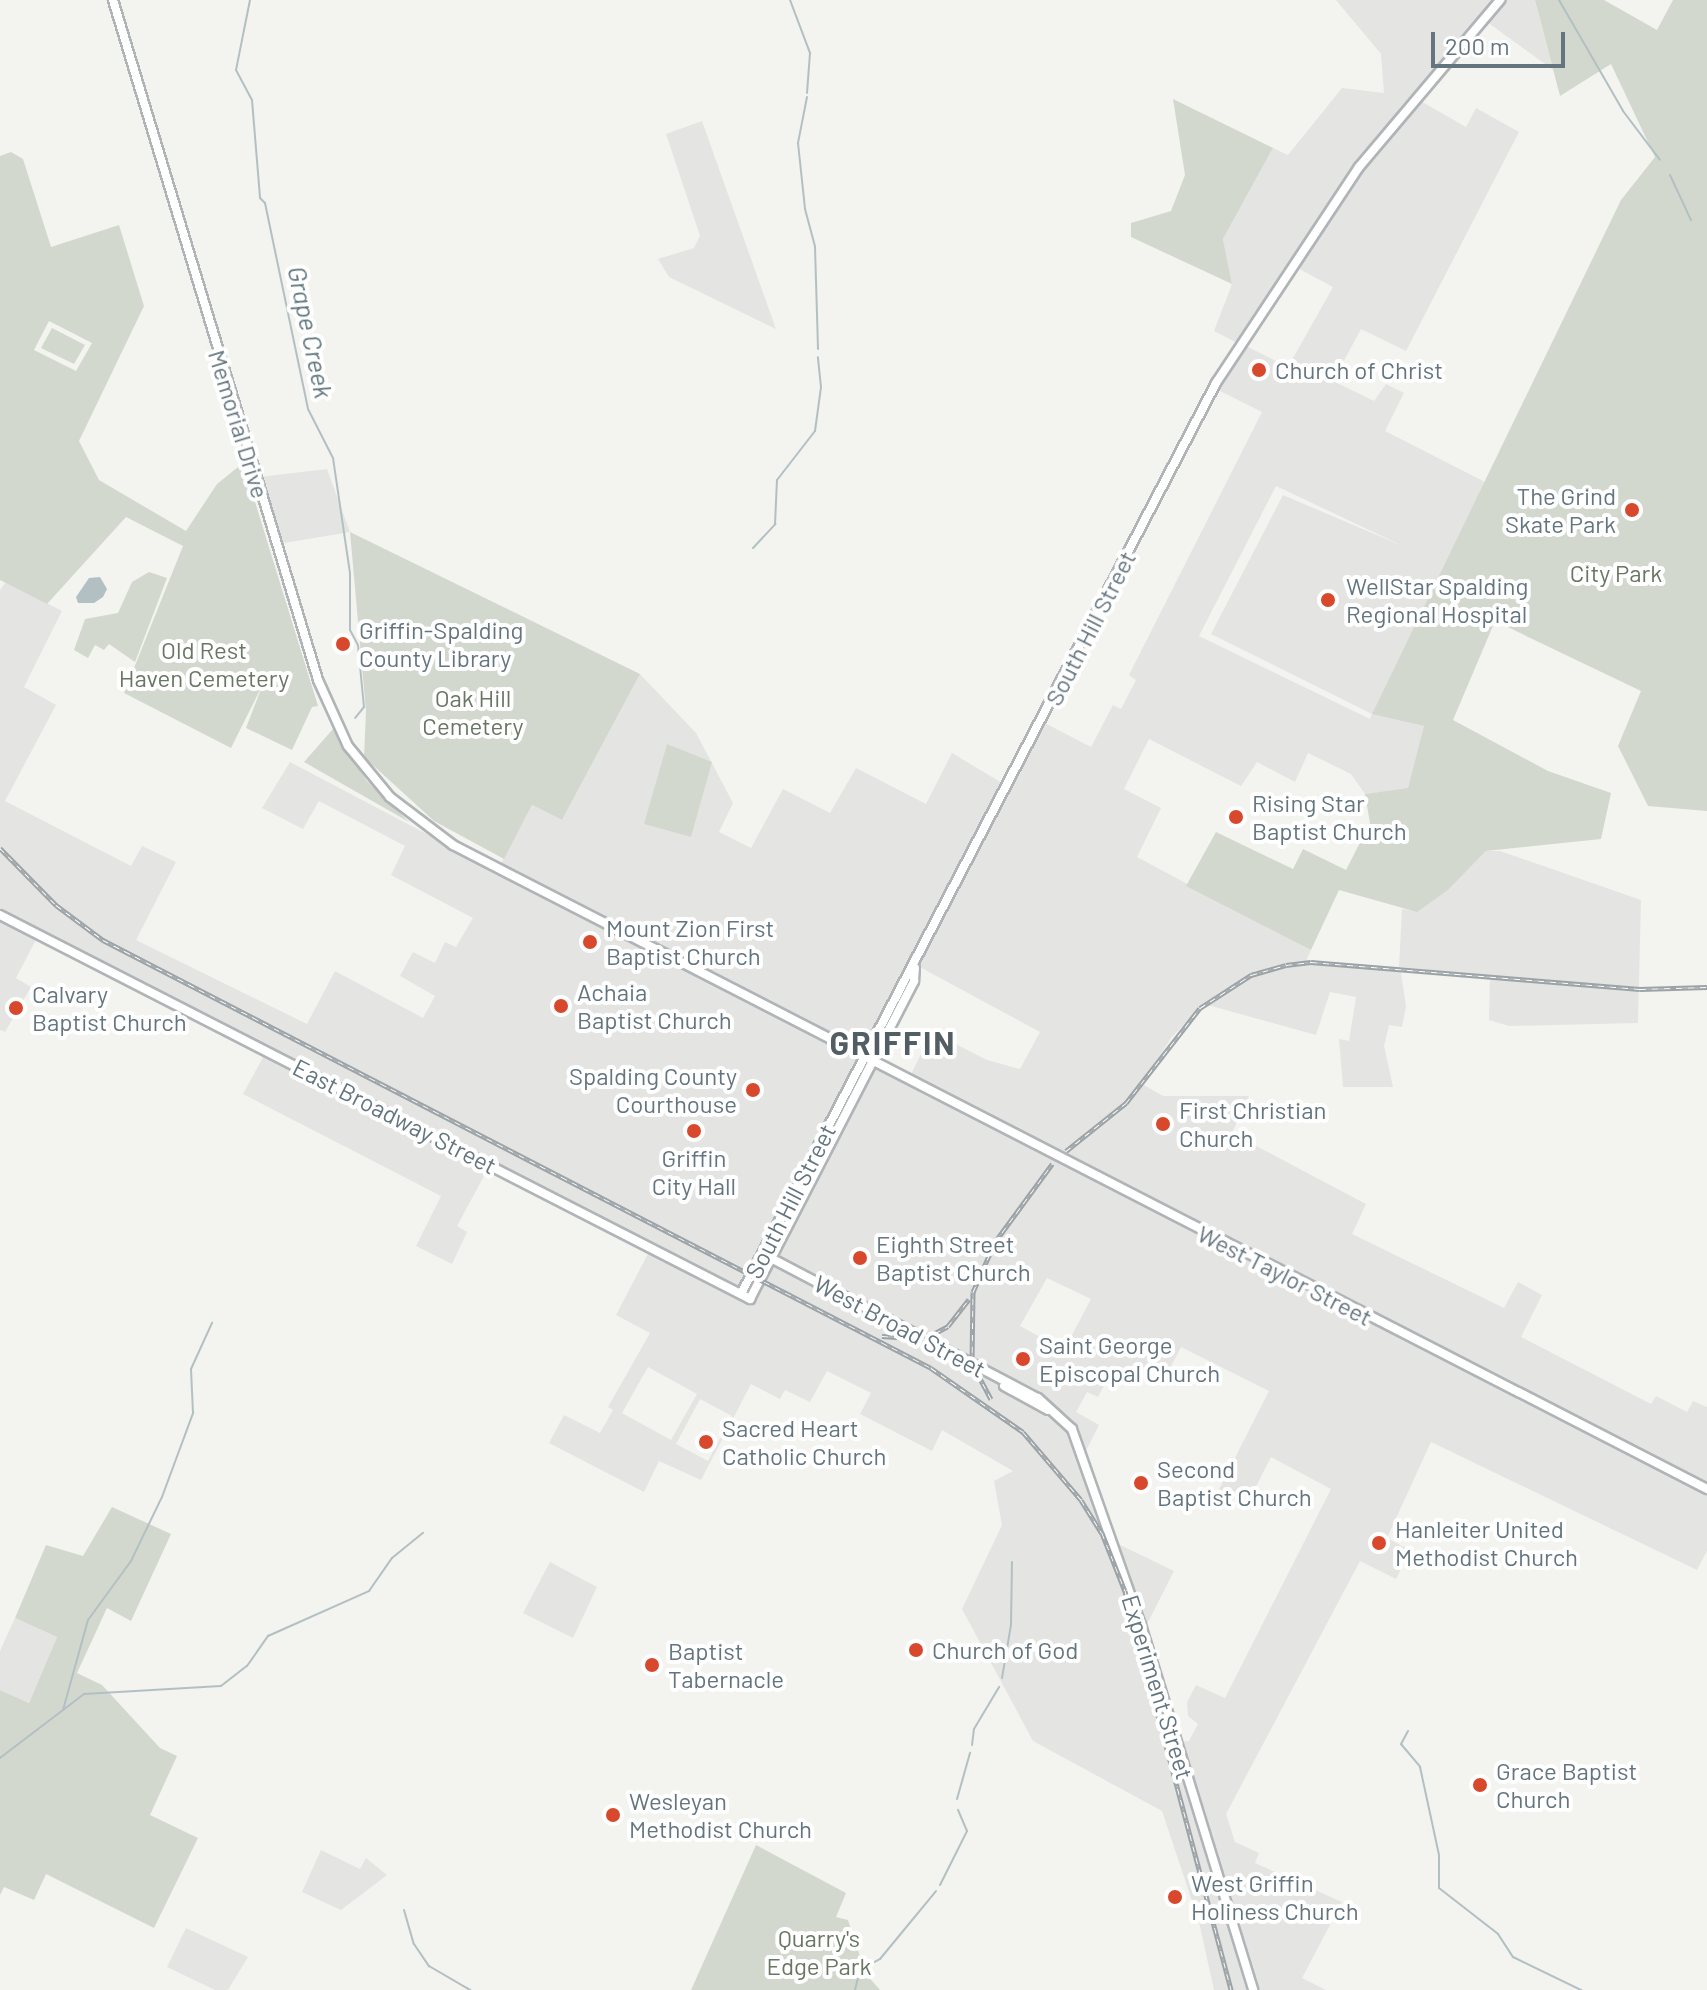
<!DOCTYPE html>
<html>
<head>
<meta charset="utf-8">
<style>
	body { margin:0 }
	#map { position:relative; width:1707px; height:1990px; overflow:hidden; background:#f3f3ef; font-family:Barlow,sans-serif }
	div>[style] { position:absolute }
	.built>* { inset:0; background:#e4e5e3 }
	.green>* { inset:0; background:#d3d8cf }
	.water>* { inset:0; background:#b3c0c3 }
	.stream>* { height:2px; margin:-1px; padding:0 1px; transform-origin:1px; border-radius:1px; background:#b3c0c3 }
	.roads { filter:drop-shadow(2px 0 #b0b4b7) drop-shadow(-2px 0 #b0b4b7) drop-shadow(0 2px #b0b4b7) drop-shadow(0 -2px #b0b4b7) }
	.major>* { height:8px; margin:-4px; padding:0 4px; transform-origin:4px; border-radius:4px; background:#fff }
	.rail>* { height:5px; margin-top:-2.5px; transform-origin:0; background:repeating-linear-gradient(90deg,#fff 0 6px,#9ca3a7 0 12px); box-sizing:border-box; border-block:2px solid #9ca3a7 }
	.dots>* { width:22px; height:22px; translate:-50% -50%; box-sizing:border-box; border:4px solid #fff; border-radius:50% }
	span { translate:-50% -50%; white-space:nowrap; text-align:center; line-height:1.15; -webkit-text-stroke:8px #fff; paint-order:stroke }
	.poi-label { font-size:24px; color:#64757f }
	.left { translate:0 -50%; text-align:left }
	.right { translate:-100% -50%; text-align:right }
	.street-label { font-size:24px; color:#64757f }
	.park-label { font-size:24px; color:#687663 }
	.water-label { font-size:26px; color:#60777c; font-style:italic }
	.district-label { font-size:32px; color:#525d64; font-weight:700; letter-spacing:2px }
	.scale { position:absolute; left:1431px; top:32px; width:134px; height:36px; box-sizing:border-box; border:4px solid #64757f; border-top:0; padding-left:10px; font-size:24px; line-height:28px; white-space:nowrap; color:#64757f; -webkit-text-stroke:6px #fff; paint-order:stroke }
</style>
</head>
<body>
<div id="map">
	<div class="built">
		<i style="clip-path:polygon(evenodd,1336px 0,1535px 0,1553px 70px,1483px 19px,1417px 99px,1466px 127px,1476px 108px,1519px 132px,1406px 351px,1361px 329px,1333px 381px,1374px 401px,1386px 384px,1404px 393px,1385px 431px,1485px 482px,1373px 713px,1425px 726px,1408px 789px,1365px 794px,1351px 774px,1308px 753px,1295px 782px,1257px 762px,1241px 786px,1149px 739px,1124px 789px,1161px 808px,1137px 857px,1311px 950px,1306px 961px,1399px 967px,1402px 909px,1417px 911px,1448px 890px,1486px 851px,1500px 851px,1641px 900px,1638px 1023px,1509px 1026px,1489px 1020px,1490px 976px,1400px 967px,1406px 1006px,1402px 1027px,1389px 1025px,1384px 1046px,1393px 1087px,1343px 1087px,1339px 1039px,1349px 1041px,1356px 997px,1330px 992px,1316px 1035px,1204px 1004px,1171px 1038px,1142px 1084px,1163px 1096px,1249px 1096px,1232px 1133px,1366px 1204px,1352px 1234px,1504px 1308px,1518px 1282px,1542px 1295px,1521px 1337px,1651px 1404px,1656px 1396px,1687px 1412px,1693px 1401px,1707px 1407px,1707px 1551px,1697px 1570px,1431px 1442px,1387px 1538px,1410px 1550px,1396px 1579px,1360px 1561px,1226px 1814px,1235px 1842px,1259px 1853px,1255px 1863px,1342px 1902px,1302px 1978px,1326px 1990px,1214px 1990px,1199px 1922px,1162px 1811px,1033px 1741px,962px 1609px,1002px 1525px,994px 1481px,1013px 1471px,942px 1430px,932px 1451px,860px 1414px,871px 1393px,827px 1371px,810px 1402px,785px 1390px,780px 1399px,751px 1384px,701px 1480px,659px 1461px,644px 1492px,549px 1443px,564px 1415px,600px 1433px,613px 1410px,608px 1407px,650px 1333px,616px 1315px,651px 1248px,490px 1165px,457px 1226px,467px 1232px,452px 1264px,416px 1246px,441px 1196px,243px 1094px,267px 1050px,40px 932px,16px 978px,31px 987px,5px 1032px,0 1030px,0 590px,6px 582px,62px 611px,24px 687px,56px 705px,5px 801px,131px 866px,142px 846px,176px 862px,136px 940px,307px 1024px,335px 971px,423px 1018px,435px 996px,400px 976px,413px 952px,435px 963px,445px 942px,456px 947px,473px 918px,391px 875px,405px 846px,319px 801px,303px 829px,262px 808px,290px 762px,497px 871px,532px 805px,562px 820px,640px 674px,696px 733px,733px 803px,719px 832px,751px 848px,783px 789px,830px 813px,856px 768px,926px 804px,952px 753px,1007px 786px,1039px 720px,1091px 747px,1113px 705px,1121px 709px,1136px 680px,1129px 675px,1262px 412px,1212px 387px,1239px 344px,1214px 331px,1232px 284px,1223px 239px,1273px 148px,1288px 155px,1342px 88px,1384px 93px,1381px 54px,1336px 0,1294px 266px,1333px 287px,1288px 367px,1240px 343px,1294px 266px,1336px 0,1276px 486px,1405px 547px,1283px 495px,1211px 634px,1372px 714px,1370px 719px,1199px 636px,1276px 486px,1336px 0,918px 966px,1040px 1032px,1020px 1069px,987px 1060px,932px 1032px,908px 1080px,872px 1063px,918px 966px,1336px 0,1047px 1278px,1091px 1299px,1064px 1350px,1020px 1326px,1047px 1278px,1336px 0,1181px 1347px,1269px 1391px,1219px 1489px,1247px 1504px,1271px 1457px,1331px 1489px,1225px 1698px,1196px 1685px,1187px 1702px,1188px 1716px,1198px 1724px,1189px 1741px,1165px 1743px,1138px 1654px,1141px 1636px,1174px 1571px,1112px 1541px,1085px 1453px,1099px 1425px,1076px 1412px,1087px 1392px,1098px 1397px,1110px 1374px,1123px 1380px,1134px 1363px,1165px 1378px,1181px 1347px,1336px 0,648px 1367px,697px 1394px,671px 1440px,622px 1413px,648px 1367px,1336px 0,700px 1399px,732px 1416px,708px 1461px,676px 1444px,700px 1399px)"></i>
		<i style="clip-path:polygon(702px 121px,776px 329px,669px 277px,658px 259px,694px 248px,700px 236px,666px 134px)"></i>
		<i style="clip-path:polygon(327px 469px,350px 532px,278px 544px,259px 477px)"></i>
		<i style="clip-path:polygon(550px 1562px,597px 1587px,573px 1638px,523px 1613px)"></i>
		<i style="clip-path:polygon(15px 1618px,57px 1637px,29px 1703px,0 1690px,0 1651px)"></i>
		<i style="clip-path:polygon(321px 1850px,360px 1869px,366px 1858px,387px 1875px,341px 1910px,302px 1892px)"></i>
		<i style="clip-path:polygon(186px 1928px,248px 1957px,228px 1990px,215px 1990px,167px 1967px)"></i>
	</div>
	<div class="green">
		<i style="clip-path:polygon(1535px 0,1604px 0,1657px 30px,1673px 0,1707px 0,1707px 811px,1648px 806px,1618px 746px,1641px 691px,1495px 621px,1453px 720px,1548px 771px,1611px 793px,1601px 839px,1486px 851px,1448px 890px,1417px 912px,1339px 890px,1311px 950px,1186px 886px,1216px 832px,1293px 869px,1303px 849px,1346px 870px,1370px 823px,1365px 794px,1408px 788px,1424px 726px,1372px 714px,1621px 200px,1655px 157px,1611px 64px,1560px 96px)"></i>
		<i style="clip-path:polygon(1173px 99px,1273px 148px,1223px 239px,1232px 284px,1131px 237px,1131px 223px,1171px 211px,1185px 175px)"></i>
		<i style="clip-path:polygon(evenodd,11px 152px,23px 159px,51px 247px,119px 225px,144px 306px,79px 441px,99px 480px,186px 531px,217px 484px,243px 463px,318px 706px,312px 707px,292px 750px,246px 728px,263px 684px,231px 748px,124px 693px,183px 546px,126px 517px,47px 604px,0 580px,0 156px,11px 152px,49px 321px,92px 343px,76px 371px,34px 350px,49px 321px)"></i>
		<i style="clip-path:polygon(52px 328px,85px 345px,74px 364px,41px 348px)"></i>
		<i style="clip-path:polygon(350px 532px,640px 674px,562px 820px,532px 805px,504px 859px,434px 821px,364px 757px,366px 711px)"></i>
		<i style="clip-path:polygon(149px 572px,167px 578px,135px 662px,109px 644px,104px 650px,95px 645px,88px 658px,74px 650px,85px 619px,118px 613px,132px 582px)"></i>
		<i style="clip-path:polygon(333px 729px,367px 781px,409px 822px,304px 762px)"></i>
		<i style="clip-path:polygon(667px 744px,712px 762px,691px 837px,644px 824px)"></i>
		<i style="clip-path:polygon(112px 1507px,171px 1534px,131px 1621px,107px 1608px,77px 1673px,102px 1685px,160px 1748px,177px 1756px,150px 1815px,198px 1838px,154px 1928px,46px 1874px,34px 1900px,4px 1887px,0 1895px,0 1690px,29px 1703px,57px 1637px,15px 1618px,46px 1545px,83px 1556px)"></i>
		<i style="clip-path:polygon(756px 1845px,846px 1893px,836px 1917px,848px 1920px,866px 1974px,880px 1990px,691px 1990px)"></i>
	</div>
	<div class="water">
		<i style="clip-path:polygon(100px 577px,107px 589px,103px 597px,94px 603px,78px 603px,76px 597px,89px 578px)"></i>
	</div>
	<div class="stream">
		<i style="left:250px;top:0;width:71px;rotate:101.3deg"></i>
		<i style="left:236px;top:70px;width:34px;rotate:62deg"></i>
		<i style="left:252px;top:100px;width:98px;rotate:85.3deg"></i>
		<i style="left:260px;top:198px;width:7px;rotate:45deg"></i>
		<i style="left:265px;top:203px;width:210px;rotate:78.2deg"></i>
		<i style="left:308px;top:409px;width:55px;rotate:63deg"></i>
		<i style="left:333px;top:458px;width:116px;rotate:81.6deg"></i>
		<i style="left:350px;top:573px;width:57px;rotate:90deg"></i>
		<i style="left:350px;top:630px;width:17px;rotate:62deg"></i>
		<i style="left:358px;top:645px;width:62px;rotate:84.5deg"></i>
		<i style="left:364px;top:707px;width:14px;rotate:129deg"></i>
		<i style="left:790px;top:0;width:57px;rotate:69.3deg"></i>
		<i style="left:810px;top:53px;width:40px;rotate:94.3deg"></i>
		<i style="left:1559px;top:0;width:128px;rotate:60deg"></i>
		<i style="left:1623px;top:111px;width:61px;rotate:52.9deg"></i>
		<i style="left:807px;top:97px;width:47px;rotate:101.1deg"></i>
		<i style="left:798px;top:143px;width:66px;rotate:83.9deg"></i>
		<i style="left:805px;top:209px;width:39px;rotate:75deg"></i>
		<i style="left:815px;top:247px;width:102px;rotate:88.3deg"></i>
		<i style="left:1670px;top:175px;width:50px;rotate:65deg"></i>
		<i style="left:753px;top:548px;width:33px;rotate:-47deg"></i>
		<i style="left:775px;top:524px;width:44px;rotate:-87.4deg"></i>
		<i style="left:777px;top:480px;width:62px;rotate:-52.2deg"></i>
		<i style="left:815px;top:431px;width:44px;rotate:-82.2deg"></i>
		<i style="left:821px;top:387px;width:30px;rotate:-96deg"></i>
		<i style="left:1002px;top:1678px;width:54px;rotate:-80.4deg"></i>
		<i style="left:1011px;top:1625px;width:63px;rotate:-89.1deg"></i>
		<i style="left:63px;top:1710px;width:93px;rotate:-74.5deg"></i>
		<i style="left:88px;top:1620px;width:73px;rotate:-53.9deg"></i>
		<i style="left:131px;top:1561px;width:71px;rotate:-64.2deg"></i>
		<i style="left:162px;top:1497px;width:90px;rotate:-69.7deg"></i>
		<i style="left:193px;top:1413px;width:44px;rotate:-92.6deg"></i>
		<i style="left:191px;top:1369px;width:51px;rotate:-65.5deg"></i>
		<i style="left:1408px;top:1731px;width:15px;rotate:118deg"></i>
		<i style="left:1401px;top:1744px;width:30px;rotate:50deg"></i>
		<i style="left:1420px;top:1767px;width:90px;rotate:77.8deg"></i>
		<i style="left:1439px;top:1855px;width:33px;rotate:90deg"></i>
		<i style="left:1439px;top:1888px;width:75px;rotate:37.9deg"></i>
		<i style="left:1498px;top:1934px;width:27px;rotate:57deg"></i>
		<i style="left:1513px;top:1957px;width:76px;rotate:25.9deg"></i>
		<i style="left:972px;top:1745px;width:16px;rotate:-83deg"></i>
		<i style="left:974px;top:1729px;width:49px;rotate:-59.2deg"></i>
		<i style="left:0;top:1758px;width:106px;rotate:-37.3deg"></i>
		<i style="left:84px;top:1694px;width:137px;rotate:-3.3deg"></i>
		<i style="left:221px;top:1686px;width:33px;rotate:-38deg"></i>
		<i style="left:247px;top:1666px;width:37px;rotate:-55deg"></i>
		<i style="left:268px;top:1636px;width:111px;rotate:-24deg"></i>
		<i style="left:369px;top:1591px;width:40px;rotate:-55.1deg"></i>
		<i style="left:392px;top:1558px;width:40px;rotate:-39deg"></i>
		<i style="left:957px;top:1799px;width:48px;rotate:-74.2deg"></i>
		<i style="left:940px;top:1885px;width:60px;rotate:-63.4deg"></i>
		<i style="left:967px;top:1831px;width:23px;rotate:-113deg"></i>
		<i style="left:404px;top:1910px;width:35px;rotate:74deg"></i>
		<i style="left:414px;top:1944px;width:27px;rotate:56deg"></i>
		<i style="left:429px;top:1966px;width:48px;rotate:30.3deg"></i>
		<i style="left:855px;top:1990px;width:21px;rotate:-76deg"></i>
		<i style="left:860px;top:1970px;width:23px;rotate:-29deg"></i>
		<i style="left:880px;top:1959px;width:88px;rotate:-50.5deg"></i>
	</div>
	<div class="roads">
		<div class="major">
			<i style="left:113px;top:0;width:710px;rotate:73.22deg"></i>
			<i style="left:318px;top:680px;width:72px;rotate:65.6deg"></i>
			<i style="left:348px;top:746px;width:66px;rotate:50.5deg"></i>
			<i style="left:390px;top:797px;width:79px;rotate:37.3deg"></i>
			<i style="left:453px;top:845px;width:1410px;rotate:27.18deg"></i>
			<i style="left:0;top:915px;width:843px;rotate:27.11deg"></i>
			<i style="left:750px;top:1299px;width:358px;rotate:-62.7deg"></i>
			<i style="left:914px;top:981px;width:13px;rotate:-86deg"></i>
			<i style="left:767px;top:1256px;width:306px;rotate:27.7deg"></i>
			<i style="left:1038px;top:1398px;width:46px;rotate:42.4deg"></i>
			<i style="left:1072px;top:1429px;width:208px;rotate:70.6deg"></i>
			<i style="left:1141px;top:1625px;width:382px;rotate:72.9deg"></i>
			<i style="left:741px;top:1294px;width:1027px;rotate:-62.46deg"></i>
			<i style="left:1216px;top:383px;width:259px;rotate:-56.5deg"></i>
			<i style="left:1359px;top:167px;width:219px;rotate:-49.8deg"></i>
			<i style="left:1004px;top:1386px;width:50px;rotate:28.6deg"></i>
		</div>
	</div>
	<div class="rail">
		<i style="left:0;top:848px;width:80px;rotate:45.5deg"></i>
		<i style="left:56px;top:905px;width:59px;rotate:36.7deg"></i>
		<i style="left:103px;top:940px;width:932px;rotate:27.33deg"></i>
		<i style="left:931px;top:1368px;width:112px;rotate:34.8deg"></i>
		<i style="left:1023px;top:1432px;width:89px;rotate:49.5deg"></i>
		<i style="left:1081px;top:1500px;width:39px;rotate:58deg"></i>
		<i style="left:1102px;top:1533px;width:62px;rotate:68.4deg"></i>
		<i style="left:1125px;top:1591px;width:413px;rotate:75.1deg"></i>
		<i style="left:1066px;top:1151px;width:77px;rotate:-38.7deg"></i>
		<i style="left:1126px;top:1103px;width:120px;rotate:-52.1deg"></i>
		<i style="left:1200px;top:1008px;width:61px;rotate:-32.9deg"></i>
		<i style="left:1251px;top:975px;width:36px;rotate:-16deg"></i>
		<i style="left:1286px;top:965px;width:25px;rotate:-7deg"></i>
		<i style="left:1311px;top:962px;width:330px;rotate:4.7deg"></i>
		<i style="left:1640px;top:989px;width:67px;rotate:-1.7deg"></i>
		<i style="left:882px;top:1336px;width:42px;rotate:4.1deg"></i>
		<i style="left:924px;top:1339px;width:27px;rotate:-28deg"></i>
		<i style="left:948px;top:1326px;width:34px;rotate:-52deg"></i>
		<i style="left:991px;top:1399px;width:40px;rotate:-118deg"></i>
		<i style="left:972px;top:1364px;width:72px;rotate:-89.2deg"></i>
		<i style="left:973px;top:1292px;width:55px;rotate:-66.3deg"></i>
		<i style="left:995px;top:1242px;width:97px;rotate:-53.8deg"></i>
	</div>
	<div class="dots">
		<i style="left:1259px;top:370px;background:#d7482c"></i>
		<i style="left:1632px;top:510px;background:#d7482c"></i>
		<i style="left:1328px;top:600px;background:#d7482c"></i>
		<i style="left:343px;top:644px;background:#d7482c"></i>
		<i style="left:1236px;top:817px;background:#d7482c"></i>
		<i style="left:590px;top:942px;background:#d7482c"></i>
		<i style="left:561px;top:1006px;background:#d7482c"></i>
		<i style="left:16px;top:1008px;background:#d7482c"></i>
		<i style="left:753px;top:1090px;background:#d7482c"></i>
		<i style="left:1163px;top:1124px;background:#d7482c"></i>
		<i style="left:694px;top:1131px;background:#d7482c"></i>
		<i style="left:860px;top:1258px;background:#d7482c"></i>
		<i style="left:1023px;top:1359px;background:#d7482c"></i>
		<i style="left:706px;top:1442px;background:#d7482c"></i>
		<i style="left:1141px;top:1483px;background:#d7482c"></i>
		<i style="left:1379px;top:1543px;background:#d7482c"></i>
		<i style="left:916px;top:1650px;background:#d7482c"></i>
		<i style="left:652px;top:1665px;background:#d7482c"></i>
		<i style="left:1480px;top:1785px;background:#d7482c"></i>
		<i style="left:613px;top:1815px;background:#d7482c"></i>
		<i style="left:1175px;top:1897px;background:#d7482c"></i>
	</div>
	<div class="poi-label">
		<span class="left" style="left:1275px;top:370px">Church of Christ</span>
		<span class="right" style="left:1616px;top:510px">The Grind<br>Skate Park</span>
		<span class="left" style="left:1346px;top:600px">WellStar Spalding<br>Regional Hospital</span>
		<span class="left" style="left:359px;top:644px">Griffin-Spalding<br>County Library</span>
		<span class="left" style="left:1252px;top:817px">Rising Star<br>Baptist Church</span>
		<span class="left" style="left:606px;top:942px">Mount Zion First<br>Baptist Church</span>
		<span class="left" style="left:577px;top:1006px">Achaia<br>Baptist Church</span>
		<span class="left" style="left:32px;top:1008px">Calvary<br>Baptist Church</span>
		<span class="right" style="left:737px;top:1090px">Spalding County<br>Courthouse</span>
		<span class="left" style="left:1179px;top:1124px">First Christian<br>Church</span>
		<span style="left:694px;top:1172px">Griffin<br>City Hall</span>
		<span class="left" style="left:876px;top:1258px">Eighth Street<br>Baptist Church</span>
		<span class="left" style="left:1039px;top:1359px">Saint George<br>Episcopal Church</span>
		<span class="left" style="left:722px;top:1442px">Sacred Heart<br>Catholic Church</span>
		<span class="left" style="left:1157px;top:1483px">Second<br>Baptist Church</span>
		<span class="left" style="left:1395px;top:1543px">Hanleiter United<br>Methodist Church</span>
		<span class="left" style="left:932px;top:1650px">Church of God</span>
		<span class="left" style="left:668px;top:1665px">Baptist<br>Tabernacle</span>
		<span class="left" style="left:1496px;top:1785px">Grace Baptist<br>Church</span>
		<span class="left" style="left:629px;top:1815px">Wesleyan<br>Methodist Church</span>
		<span class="left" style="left:1191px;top:1897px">West Griffin<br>Holiness Church</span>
	</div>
	<div class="street-label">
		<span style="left:239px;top:424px;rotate:73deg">Memorial Drive</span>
		<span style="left:1090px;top:628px;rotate:-63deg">South Hill Street</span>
		<span style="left:395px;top:1116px;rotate:27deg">East Broadway Street</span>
		<span style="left:790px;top:1201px;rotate:-63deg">South Hill Street</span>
		<span style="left:1285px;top:1275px;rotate:27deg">West Taylor Street</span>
		<span style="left:900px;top:1326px;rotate:28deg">West Broad Street</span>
		<span style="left:1158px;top:1687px;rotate:73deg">Experiment Street</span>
	</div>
	<div class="park-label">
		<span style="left:1616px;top:573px">City Park</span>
		<span style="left:204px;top:664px">Old Rest<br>Haven Cemetery</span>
		<span style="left:473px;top:712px">Oak Hill<br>Cemetery</span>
		<span style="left:819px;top:1952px">Quarry's<br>Edge Park</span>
	</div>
	<div class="water-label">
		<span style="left:311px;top:332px;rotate:78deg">Grape Creek</span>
	</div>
	<div class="district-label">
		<span style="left:893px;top:1042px">GRIFFIN</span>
	</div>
	<div class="scale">200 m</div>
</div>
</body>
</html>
